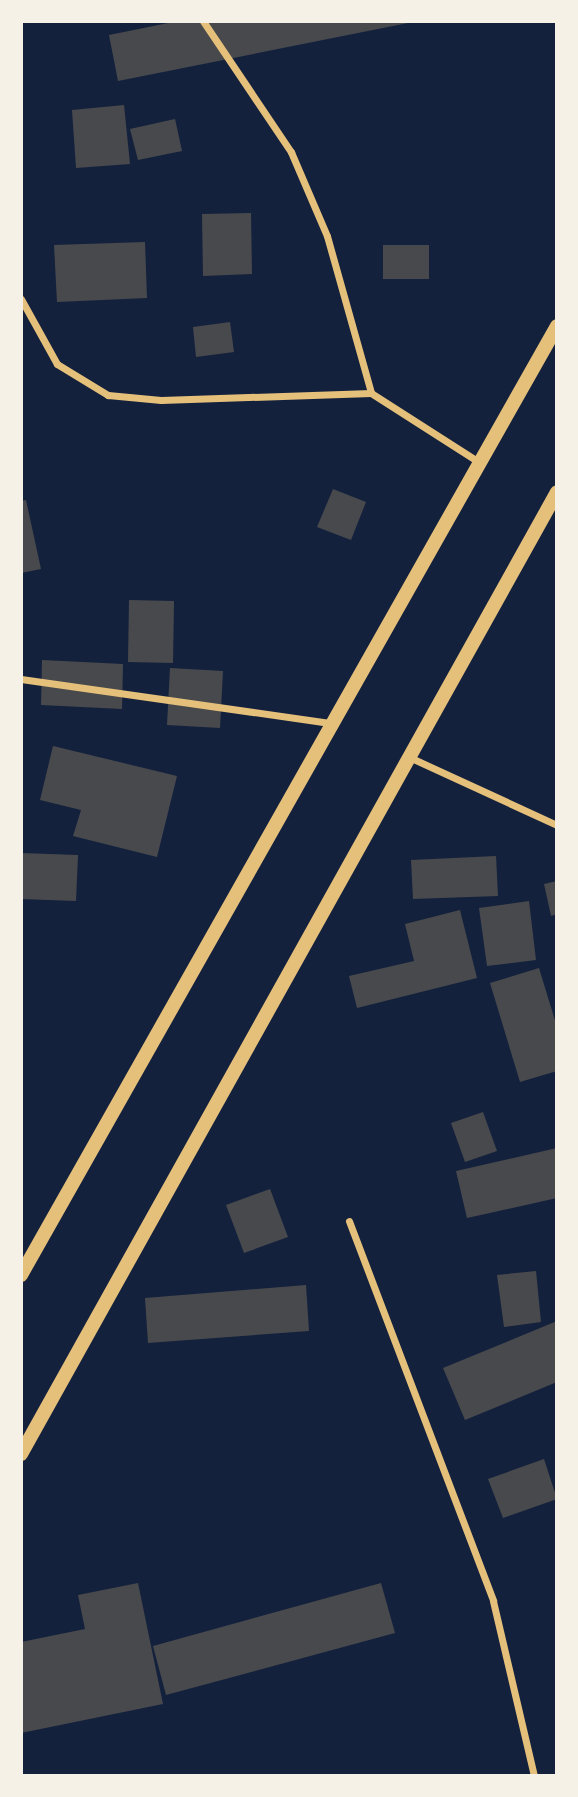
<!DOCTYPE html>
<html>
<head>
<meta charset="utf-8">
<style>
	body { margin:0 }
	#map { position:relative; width:578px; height:1797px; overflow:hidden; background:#14213d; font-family:Inter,sans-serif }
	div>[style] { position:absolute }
	.building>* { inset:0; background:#48494c }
	.minor>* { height:7px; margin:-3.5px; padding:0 3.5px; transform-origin:3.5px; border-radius:3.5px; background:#e5c07b }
	.secondary>* { height:14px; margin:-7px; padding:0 7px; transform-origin:7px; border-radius:7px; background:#e5c07b }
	span { translate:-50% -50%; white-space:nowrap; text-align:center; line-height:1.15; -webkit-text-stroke:6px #f6f1e7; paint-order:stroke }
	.frame { position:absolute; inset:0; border:23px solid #f6f1e7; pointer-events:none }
</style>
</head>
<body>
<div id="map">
	<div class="building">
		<i style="clip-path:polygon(178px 21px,413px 21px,413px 22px,118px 81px,109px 35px)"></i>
		<i style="clip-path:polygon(124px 105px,130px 164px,76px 168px,72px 110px)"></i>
		<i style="clip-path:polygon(175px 119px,182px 151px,138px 160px,130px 129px)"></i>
		<i style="clip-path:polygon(251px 213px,252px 274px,203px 276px,202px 214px)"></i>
		<i style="clip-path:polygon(145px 242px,147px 298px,57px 302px,54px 245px)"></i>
		<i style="clip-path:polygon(383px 245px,429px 245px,429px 279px,383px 279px)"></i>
		<i style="clip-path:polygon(230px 322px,234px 352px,196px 357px,193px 327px)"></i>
		<i style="clip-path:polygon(333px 489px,366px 502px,351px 540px,317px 527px)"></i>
		<i style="clip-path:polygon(26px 500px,41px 569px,21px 573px,21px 501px)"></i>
		<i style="clip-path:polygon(129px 600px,174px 601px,173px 663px,128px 662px)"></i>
		<i style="clip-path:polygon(42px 660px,123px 664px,122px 709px,41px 705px)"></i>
		<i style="clip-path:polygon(170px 668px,223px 671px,220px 728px,167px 725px)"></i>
		<i style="clip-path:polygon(53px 746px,177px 776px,157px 857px,73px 836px,81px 810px,40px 800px)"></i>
		<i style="clip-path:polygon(21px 853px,78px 855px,76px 901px,21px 899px)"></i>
		<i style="clip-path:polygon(496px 856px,498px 896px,413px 899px,411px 860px)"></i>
		<i style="clip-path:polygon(557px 881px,557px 914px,551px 916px,544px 884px)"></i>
		<i style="clip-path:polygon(529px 901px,536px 960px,487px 966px,479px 908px)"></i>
		<i style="clip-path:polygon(460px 910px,477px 978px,357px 1008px,349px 976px,414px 961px,405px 924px)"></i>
		<i style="clip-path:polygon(539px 968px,557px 1027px,557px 1071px,520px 1082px,490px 983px)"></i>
		<i style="clip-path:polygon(483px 1112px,497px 1151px,465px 1162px,451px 1123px)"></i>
		<i style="clip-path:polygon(557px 1148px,557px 1198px,467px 1218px,456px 1171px)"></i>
		<i style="clip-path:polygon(270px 1189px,288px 1237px,244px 1253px,226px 1205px)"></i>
		<i style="clip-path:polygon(536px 1271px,541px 1322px,504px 1327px,497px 1275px)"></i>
		<i style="clip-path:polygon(306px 1285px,309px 1331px,148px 1343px,145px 1298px)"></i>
		<i style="clip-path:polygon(557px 1321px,557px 1382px,465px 1420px,443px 1368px)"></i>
		<i style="clip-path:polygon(544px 1459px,557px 1499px,503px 1518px,488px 1479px)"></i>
		<i style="clip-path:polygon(138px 1583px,163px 1704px,21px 1733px,21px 1642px,85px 1629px,78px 1595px)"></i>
		<i style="clip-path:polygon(381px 1583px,395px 1633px,166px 1695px,153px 1646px)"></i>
	</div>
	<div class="minor">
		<i style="left:203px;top:21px;width:158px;rotate:56.1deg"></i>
		<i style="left:291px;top:152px;width:91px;rotate:66.8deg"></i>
		<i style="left:327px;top:236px;width:163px;rotate:74.3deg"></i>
		<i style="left:371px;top:393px;width:128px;rotate:32.6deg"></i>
		<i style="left:21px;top:299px;width:74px;rotate:61deg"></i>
		<i style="left:57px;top:364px;width:60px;rotate:31.3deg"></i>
		<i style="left:108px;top:395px;width:53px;rotate:5.4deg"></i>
		<i style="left:161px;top:400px;width:210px;rotate:-1.9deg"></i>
		<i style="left:21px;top:679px;width:312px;rotate:8.1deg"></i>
		<i style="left:409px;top:757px;width:163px;rotate:24.7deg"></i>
		<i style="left:349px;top:1221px;width:406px;rotate:69.2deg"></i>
		<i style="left:493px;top:1601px;width:180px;rotate:76.8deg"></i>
	</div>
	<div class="secondary">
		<i style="left:21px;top:1275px;width:1090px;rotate:-60.54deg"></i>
		<i style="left:21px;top:1454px;width:1101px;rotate:-60.87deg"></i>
	</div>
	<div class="frame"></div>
</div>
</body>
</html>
